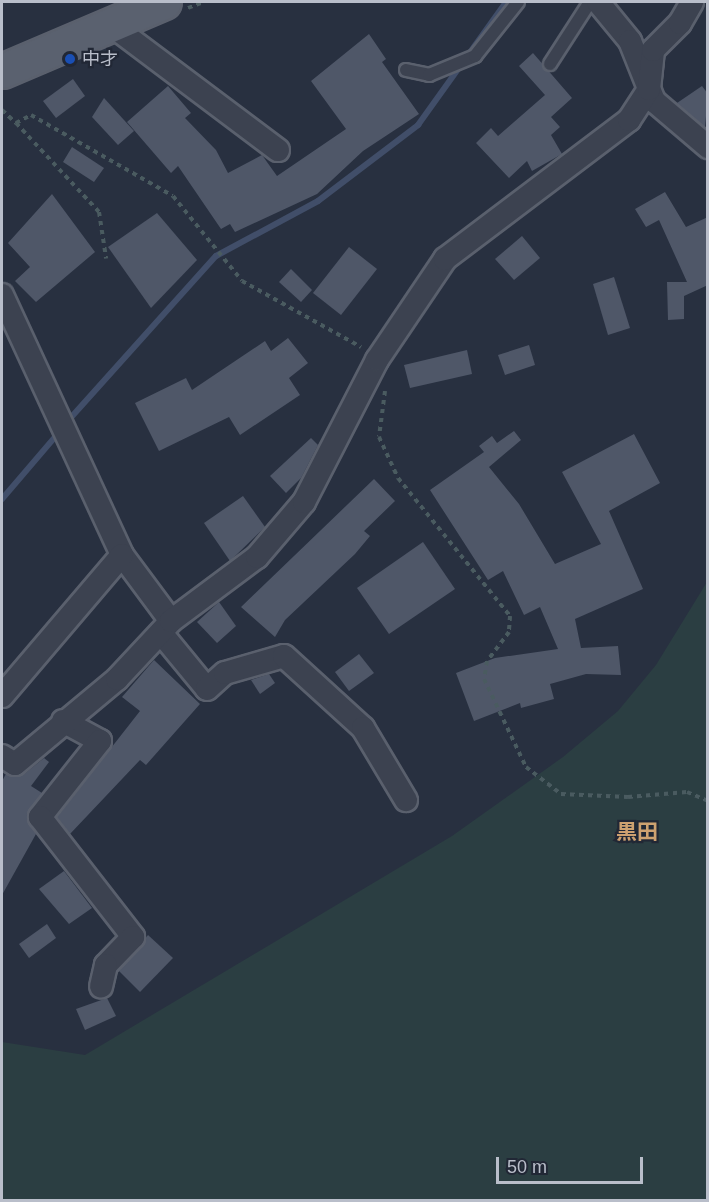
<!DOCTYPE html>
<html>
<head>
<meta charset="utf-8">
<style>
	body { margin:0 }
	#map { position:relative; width:709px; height:1202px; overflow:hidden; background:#283040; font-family:Arial,"Noto Sans JP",sans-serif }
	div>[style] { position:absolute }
	.green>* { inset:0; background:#2b3e42 }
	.stream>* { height:6px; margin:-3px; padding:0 3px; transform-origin:3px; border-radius:3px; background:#414e69 }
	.building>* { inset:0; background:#4f5768 }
	.path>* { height:4px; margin-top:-2px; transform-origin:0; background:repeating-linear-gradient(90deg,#4a5b60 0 4.5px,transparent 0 9px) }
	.roads { filter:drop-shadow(2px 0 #5a606d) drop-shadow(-2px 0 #5a606d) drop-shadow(0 2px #5a606d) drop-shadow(0 -2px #5a606d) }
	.lane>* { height:12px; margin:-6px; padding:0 6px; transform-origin:6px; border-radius:6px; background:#3c4250 }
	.street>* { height:22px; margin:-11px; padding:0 11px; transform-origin:11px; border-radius:11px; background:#3c4250 }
	.primary>* { height:33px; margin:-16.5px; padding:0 16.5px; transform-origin:16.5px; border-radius:16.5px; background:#5a616f }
	.dots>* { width:16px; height:16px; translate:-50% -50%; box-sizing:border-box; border:3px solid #212735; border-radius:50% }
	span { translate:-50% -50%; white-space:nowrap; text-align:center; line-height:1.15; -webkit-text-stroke:4.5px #212735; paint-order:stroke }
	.poi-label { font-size:18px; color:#b9beca }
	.left { translate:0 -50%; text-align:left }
	.quarter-label { font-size:21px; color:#cea170; font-weight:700 }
	.frame { position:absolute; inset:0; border:3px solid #b9beca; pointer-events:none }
	.scale { position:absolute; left:496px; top:1157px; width:147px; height:27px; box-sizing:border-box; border:3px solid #b9beca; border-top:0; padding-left:8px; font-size:18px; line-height:21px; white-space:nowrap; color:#b9beca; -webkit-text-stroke:4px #212735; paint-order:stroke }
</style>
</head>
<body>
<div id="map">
	<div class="green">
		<i style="clip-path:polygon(707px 582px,707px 1200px,2px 1200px,2px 1042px,85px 1055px,452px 836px,563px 757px,618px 711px,656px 665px)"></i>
	</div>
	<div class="stream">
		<i style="left:66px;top:423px;width:224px;rotate:-48.1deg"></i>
		<i style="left:216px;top:256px;width:116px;rotate:-28.3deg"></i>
		<i style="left:318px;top:201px;width:126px;rotate:-37.2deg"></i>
		<i style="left:418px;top:125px;width:151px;rotate:-54.4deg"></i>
		<i style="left:2px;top:499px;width:89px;rotate:-49.5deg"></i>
	</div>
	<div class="building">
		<i style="clip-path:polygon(369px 34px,386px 59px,382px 62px,419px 114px,363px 151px,317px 194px,235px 232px,230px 224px,221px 229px,178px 166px,171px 173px,127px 122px,168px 86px,191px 113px,185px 118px,216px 150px,228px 173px,262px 155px,277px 176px,346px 129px,311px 81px)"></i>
		<i style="clip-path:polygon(533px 53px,572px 98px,551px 117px,560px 127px,551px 135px,562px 154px,532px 171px,527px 161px,509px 178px,476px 143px,491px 128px,498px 136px,545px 95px,519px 66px)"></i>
		<i style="clip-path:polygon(73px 79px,85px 96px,56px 118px,43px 101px)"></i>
		<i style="clip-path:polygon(702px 86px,708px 94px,705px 127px,677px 103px)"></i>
		<i style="clip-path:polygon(104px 98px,134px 131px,118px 145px,92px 117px)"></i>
		<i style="clip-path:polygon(72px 147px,104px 168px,94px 182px,63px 162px)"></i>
		<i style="clip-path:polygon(665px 192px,686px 227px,708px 217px,708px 285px,684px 296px,684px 319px,668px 320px,667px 282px,687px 282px,659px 220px,646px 227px,635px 209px)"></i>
		<i style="clip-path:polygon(52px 194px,95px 252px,36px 302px,15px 281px,30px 267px,8px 243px)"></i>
		<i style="clip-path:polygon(157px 213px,197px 260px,151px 308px,108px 247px)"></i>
		<i style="clip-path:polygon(522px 236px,540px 258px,514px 280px,495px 259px)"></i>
		<i style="clip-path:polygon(349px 247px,377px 269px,341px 315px,313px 293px)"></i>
		<i style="clip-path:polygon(291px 269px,312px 290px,301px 302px,279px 282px)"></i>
		<i style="clip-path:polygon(614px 277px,630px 328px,608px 335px,593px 284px)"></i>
		<i style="clip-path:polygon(288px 338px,308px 363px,289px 378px,300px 395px,240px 435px,229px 417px,159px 451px,135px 403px,186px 378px,192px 390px,265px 341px,271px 351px)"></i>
		<i style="clip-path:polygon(529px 345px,535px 365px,505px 375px,498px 355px)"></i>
		<i style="clip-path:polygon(467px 350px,472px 374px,410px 388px,404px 365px)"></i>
		<i style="clip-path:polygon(514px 431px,521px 440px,489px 467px,519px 504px,555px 564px,601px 544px,562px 472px,634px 434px,660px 483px,609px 511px,643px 589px,575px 619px,581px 648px,618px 646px,621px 675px,586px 674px,550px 684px,554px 699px,521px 708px,520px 703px,474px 721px,456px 673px,495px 658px,558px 649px,540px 607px,524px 615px,503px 571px,488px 580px,430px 490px,484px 452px,479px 446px,492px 436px,497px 443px)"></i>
		<i style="clip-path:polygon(311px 438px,318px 445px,301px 478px,286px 493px,270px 476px)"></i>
		<i style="clip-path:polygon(374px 479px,395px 501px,364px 531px,370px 536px,355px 554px,285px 620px,275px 637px,241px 607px)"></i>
		<i style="clip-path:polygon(243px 496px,265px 527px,230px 561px,204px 523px)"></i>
		<i style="clip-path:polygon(423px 542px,455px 589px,389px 634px,357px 588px)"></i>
		<i style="clip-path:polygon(219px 602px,236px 626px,217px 643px,197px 622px)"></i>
		<i style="clip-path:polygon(359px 654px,374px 673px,349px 691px,335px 672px)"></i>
		<i style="clip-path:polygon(154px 660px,200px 704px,146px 765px,140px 760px,70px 834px,57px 817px,140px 711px,122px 697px)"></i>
		<i style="clip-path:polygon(269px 674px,275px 683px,260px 694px,251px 680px)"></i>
		<i style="clip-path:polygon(44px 758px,49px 762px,31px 786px,42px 793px,27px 814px,36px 834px,2px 895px,2px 781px,6px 774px,23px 775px)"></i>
		<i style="clip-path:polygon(64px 871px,92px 908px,69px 924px,39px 889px)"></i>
		<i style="clip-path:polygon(47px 924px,56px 938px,29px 958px,19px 944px)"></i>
		<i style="clip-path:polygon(148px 935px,173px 958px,140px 992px,119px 971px)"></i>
		<i style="clip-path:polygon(107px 998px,116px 1016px,85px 1030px,76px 1009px)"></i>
	</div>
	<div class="path">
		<i style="left:188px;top:8px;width:17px;rotate:-21deg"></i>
		<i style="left:2px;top:110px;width:19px;rotate:43deg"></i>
		<i style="left:16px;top:123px;width:17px;rotate:-28deg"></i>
		<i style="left:31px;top:115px;width:163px;rotate:29.7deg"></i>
		<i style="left:173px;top:196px;width:109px;rotate:50.9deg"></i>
		<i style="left:242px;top:281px;width:136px;rotate:29deg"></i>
		<i style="left:16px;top:123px;width:122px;rotate:47deg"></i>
		<i style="left:99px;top:212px;width:47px;rotate:81.3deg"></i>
		<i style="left:385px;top:391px;width:46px;rotate:97.4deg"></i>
		<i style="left:379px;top:437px;width:45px;rotate:65.1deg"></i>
		<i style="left:398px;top:478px;width:178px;rotate:50.9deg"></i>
		<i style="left:510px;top:616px;width:16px;rotate:94deg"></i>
		<i style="left:509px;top:632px;width:36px;rotate:127deg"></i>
		<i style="left:487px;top:661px;width:18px;rotate:99deg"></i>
		<i style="left:484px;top:679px;width:98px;rotate:64.5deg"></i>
		<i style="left:526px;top:767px;width:44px;rotate:37.6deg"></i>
		<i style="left:561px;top:794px;width:67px;rotate:2.6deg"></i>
		<i style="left:628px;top:797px;width:59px;rotate:-4.8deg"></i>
		<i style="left:687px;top:792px;width:23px;rotate:23deg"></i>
	</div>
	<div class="roads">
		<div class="lane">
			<i style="left:550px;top:64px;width:74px;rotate:-57.2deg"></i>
			<i style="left:406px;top:70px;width:24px;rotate:12deg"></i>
			<i style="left:429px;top:75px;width:50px;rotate:-22.4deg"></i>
			<i style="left:475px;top:56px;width:69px;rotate:-51.5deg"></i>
		</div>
		<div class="street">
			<i style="left:598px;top:2px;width:50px;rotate:50.6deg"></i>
			<i style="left:630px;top:41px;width:65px;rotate:68.2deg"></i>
			<i style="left:654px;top:101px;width:71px;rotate:40.4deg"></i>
			<i style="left:110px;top:24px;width:210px;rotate:36.9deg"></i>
			<i style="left:2px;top:295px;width:286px;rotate:65.2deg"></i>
			<i style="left:122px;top:555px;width:82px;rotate:53.4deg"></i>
			<i style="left:161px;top:633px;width:72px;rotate:50.6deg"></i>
			<i style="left:207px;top:689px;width:24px;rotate:-42deg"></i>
			<i style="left:225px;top:673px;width:61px;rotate:-16.1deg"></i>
			<i style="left:284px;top:656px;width:107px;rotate:42.3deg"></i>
			<i style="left:363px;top:728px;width:84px;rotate:59.2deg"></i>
			<i style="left:2px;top:696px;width:185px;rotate:-49.6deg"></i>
			<i style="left:63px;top:721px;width:42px;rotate:28.4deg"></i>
			<i style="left:100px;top:741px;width:97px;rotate:128.3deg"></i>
			<i style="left:40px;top:817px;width:152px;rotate:52.2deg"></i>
			<i style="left:133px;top:937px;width:39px;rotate:134deg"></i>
			<i style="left:106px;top:965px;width:22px;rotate:103deg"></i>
			<i style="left:2px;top:756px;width:15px;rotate:32deg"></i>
			<i style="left:15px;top:764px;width:133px;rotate:-39.8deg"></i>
			<i style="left:117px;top:679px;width:79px;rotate:-47deg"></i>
			<i style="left:171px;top:621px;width:107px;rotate:-36.7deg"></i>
			<i style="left:257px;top:557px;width:72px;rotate:-49.5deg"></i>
			<i style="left:304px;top:502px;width:160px;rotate:-62.8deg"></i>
			<i style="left:377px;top:360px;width:122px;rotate:-56deg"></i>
			<i style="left:445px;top:259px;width:231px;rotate:-37.1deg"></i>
			<i style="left:629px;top:120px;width:37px;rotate:-57deg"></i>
			<i style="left:649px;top:89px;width:39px;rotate:-84deg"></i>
			<i style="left:653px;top:50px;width:38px;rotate:-45deg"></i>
			<i style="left:680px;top:23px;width:24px;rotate:-60deg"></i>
		</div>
		<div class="primary">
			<i style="left:2px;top:71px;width:176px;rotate:-23.1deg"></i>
		</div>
	</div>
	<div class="dots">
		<i style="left:70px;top:59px;background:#1a4fb4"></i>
	</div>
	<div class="poi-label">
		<span class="left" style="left:82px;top:59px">中才</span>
	</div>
	<div class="quarter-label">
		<span style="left:637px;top:832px">黒田</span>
	</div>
	<div class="frame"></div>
	<div class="scale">50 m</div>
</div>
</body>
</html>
